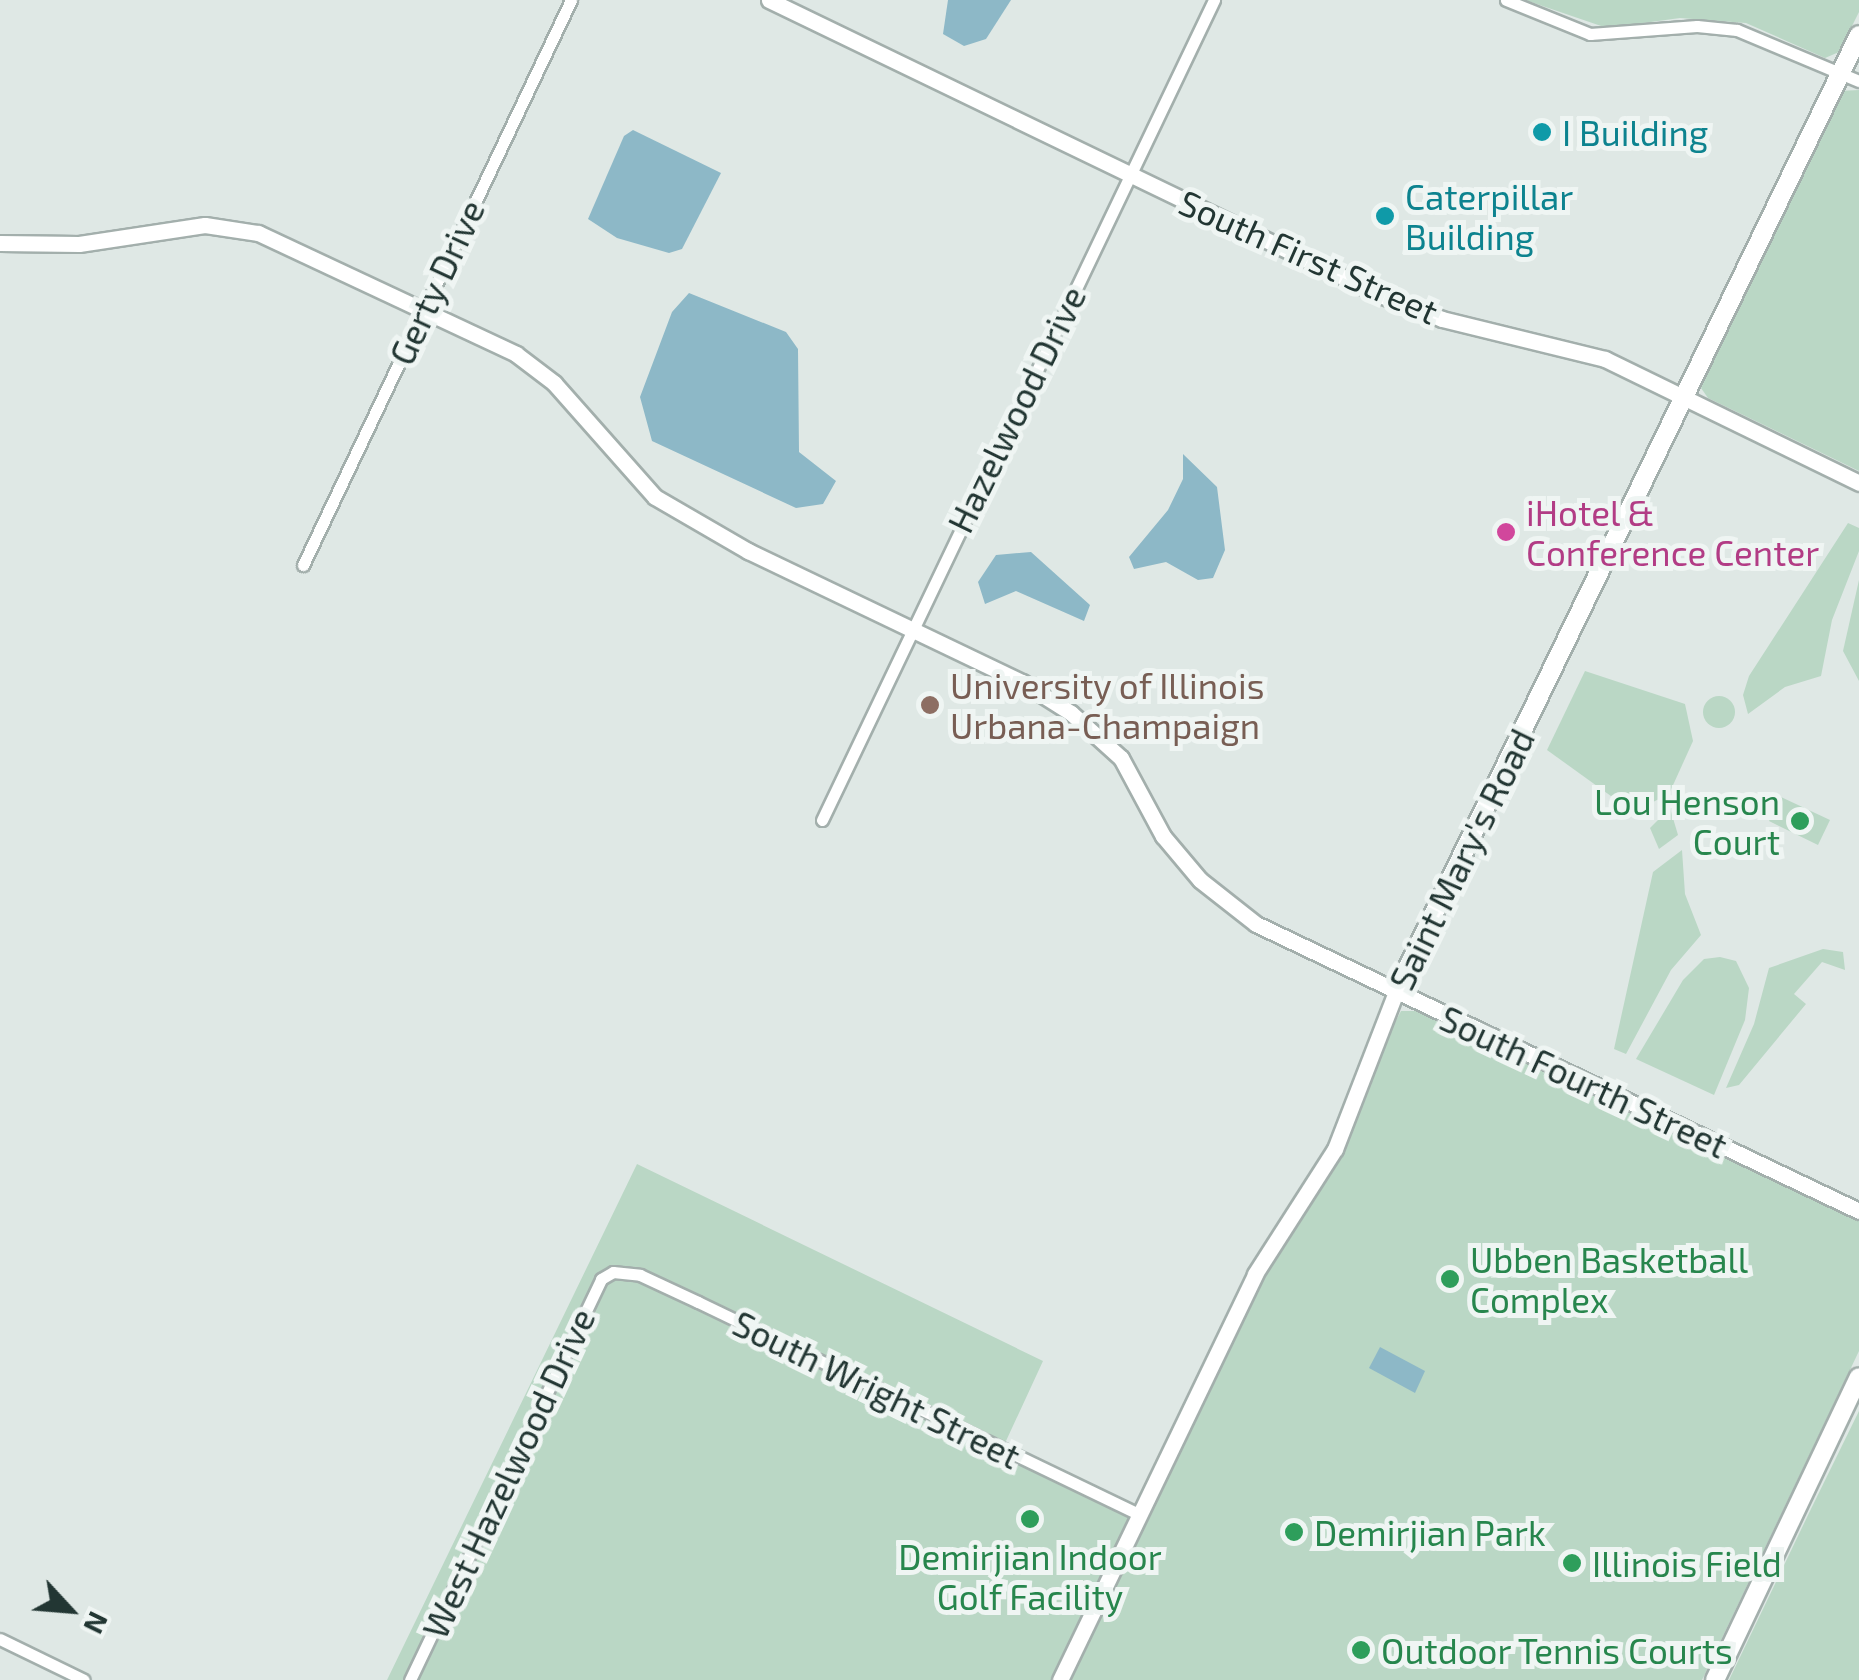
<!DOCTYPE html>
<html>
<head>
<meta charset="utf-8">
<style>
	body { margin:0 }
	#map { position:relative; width:1859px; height:1680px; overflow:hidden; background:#dfe8e5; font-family:"Exo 2",sans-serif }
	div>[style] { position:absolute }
	.green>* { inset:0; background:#bad7c5 }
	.round { border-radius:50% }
	.water>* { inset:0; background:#8db8c7 }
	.roads { filter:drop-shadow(2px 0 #a3afac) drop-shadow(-2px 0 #a3afac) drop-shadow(0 2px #a3afac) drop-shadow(0 -2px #a3afac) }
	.minor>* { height:11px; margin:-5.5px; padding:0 5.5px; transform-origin:5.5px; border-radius:5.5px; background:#fff }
	.tertiary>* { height:15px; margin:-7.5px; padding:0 7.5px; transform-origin:7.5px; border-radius:7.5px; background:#fff }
	.secondary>* { height:18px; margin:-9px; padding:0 9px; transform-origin:9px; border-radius:9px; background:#fff }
	.dots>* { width:28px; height:28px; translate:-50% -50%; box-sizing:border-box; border:5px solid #eff5f3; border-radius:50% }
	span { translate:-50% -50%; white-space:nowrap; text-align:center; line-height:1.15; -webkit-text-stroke:10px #eff5f3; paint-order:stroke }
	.culture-label { font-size:35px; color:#0d838f }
	.left { translate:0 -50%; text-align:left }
	.street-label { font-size:35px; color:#223633 }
	.hotel-label { font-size:35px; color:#b23c85 }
	.education-label { font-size:35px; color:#785e54 }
	.leisure-label { font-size:35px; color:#27864d }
	.right { translate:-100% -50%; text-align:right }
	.north { position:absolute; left:20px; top:1560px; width:100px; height:100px; -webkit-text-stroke:8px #eff5f3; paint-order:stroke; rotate:116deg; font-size:28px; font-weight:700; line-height:40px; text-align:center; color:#223633 }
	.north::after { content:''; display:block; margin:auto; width:35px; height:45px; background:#223633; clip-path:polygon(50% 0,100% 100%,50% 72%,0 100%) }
</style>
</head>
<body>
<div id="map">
	<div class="green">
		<i style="clip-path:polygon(1525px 0,1859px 0,1859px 12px,1839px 52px,1825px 58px,1746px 23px,1680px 18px,1607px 28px)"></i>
		<i style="clip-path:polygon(1859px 90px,1859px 471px,1708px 398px,1701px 388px,1839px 91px)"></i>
		<i style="clip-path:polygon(1848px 523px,1859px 528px,1859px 551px,1832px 620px,1821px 676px,1785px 687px,1748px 714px,1743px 695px,1749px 676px)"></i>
		<i style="clip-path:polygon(1859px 580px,1859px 681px,1843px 651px)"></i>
		<i style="clip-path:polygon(1585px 671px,1685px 704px,1693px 741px,1669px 794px,1649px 804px,1622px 804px,1547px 750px)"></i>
		<i class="round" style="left:1703px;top:696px;width:32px;height:32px"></i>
		<i style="clip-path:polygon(1781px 797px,1830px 820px,1818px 845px,1769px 821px)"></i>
		<i style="clip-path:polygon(1670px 808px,1678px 835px,1659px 849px,1650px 828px)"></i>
		<i style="clip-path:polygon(1682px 850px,1685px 894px,1701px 935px,1671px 970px,1626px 1054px,1614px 1049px,1653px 872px)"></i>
		<i style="clip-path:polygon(1823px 949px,1843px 952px,1845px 970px,1822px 962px,1794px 994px,1806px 1004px,1739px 1085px,1726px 1088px,1754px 1024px,1769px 968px)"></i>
		<i style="clip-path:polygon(1720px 957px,1736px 961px,1749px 988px,1745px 1020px,1714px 1095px,1636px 1059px,1683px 980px,1704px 959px)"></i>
		<i style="clip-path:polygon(1401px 1011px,1419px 1011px,1859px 1220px,1859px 1351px,1702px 1680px,1066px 1680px,1224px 1348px)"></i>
		<i style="clip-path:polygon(637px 1164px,1043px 1361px,1000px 1454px,1129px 1518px,1054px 1680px,387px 1680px)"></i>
		<i style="clip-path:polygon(1859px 1411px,1859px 1680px,1729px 1680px,1809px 1513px)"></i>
	</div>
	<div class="water">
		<i style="clip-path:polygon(948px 0,1011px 0,986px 39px,964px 46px,943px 34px)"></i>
		<i style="clip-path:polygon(633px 130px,721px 173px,682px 249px,669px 253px,617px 238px,588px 219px,624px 136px)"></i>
		<i style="clip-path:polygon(689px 293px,786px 332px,798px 349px,799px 452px,836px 481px,823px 504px,796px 508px,652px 441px,640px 397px,672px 312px)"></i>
		<i style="clip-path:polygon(1183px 454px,1217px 487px,1225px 550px,1213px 578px,1198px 580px,1166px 562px,1134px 569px,1129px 557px,1168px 510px,1183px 479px)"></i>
		<i style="clip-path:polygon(1031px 552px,1090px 605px,1084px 621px,1016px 591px,985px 604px,978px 582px,996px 555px)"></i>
		<i style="clip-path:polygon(1380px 1347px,1425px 1371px,1415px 1393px,1369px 1368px)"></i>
	</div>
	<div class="roads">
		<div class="minor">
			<i style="left:1506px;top:0;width:91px;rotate:22deg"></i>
			<i style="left:1590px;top:34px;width:107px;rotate:-4.3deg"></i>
			<i style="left:1697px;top:26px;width:40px;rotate:5.7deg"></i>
			<i style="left:1737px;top:30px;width:132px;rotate:22.7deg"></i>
			<i style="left:303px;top:565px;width:625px;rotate:-64.62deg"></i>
			<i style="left:822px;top:820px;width:909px;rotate:-64.45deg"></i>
			<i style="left:0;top:1639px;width:93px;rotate:26deg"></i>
			<i style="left:410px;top:1680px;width:444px;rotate:-64.5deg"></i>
			<i style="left:601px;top:1279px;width:14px;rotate:-30deg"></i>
			<i style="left:613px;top:1272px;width:27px;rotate:6deg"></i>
			<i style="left:640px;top:1275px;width:64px;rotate:25deg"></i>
			<i style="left:698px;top:1302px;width:489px;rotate:25.7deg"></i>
		</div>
		<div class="tertiary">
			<i style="left:769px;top:0;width:678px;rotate:25.77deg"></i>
			<i style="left:1380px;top:295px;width:66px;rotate:21.2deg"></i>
			<i style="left:1442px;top:319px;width:168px;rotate:13.8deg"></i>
			<i style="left:1605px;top:359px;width:283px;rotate:26deg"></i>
			<i style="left:0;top:243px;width:79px;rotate:0.7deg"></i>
			<i style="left:79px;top:244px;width:127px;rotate:-8.6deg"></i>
			<i style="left:205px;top:225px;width:54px;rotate:8.6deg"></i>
			<i style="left:258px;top:233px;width:285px;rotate:25.1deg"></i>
			<i style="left:516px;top:354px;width:48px;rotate:37.3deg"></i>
			<i style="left:554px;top:383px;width:152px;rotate:48.5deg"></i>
			<i style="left:655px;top:497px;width:108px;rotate:30.1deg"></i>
			<i style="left:748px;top:551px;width:304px;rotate:25.6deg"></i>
			<i style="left:1022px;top:682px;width:58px;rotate:32.3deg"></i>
			<i style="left:1071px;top:713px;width:67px;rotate:42deg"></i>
			<i style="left:1121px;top:758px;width:89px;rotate:61.7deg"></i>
			<i style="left:1163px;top:836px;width:57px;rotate:49.9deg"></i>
			<i style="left:1200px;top:880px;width:71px;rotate:38.2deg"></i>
			<i style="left:1256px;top:924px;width:668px;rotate:25.45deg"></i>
			<i style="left:1060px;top:1680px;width:450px;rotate:-64.3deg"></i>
			<i style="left:1255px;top:1274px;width:148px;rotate:-57.4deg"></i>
			<i style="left:1335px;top:1149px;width:168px;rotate:-68.8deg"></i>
		</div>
		<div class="secondary">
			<i style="left:1396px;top:992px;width:1063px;rotate:-64.18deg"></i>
			<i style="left:1715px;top:1680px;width:335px;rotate:-64.6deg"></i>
		</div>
	</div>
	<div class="dots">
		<i style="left:1542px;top:132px;background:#0f9aa8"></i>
		<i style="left:1385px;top:216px;background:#0f9aa8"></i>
		<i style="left:1506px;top:532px;background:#d1479c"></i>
		<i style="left:930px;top:705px;background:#8d6e63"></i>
		<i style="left:1800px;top:821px;background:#2e9e5b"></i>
		<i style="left:1450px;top:1279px;background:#2e9e5b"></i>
		<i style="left:1030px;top:1519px;background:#2e9e5b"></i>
		<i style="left:1294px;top:1532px;background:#2e9e5b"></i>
		<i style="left:1572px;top:1563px;background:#2e9e5b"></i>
		<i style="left:1361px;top:1650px;background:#2e9e5b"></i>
	</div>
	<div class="culture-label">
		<span class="left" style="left:1562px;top:132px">I Building</span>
		<span class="left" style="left:1405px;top:216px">Caterpillar<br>Building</span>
	</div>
	<div class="street-label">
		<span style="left:1309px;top:256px;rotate:24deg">South First Street</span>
		<span style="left:436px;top:282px;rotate:-65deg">Gerty Drive</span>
		<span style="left:1016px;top:409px;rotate:-64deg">Hazelwood Drive</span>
		<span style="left:1461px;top:859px;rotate:-64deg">Saint Mary's Road</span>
		<span style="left:1584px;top:1081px;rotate:25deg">South Fourth Street</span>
		<span style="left:877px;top:1389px;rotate:26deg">South Wright Street</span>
		<span style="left:508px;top:1473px;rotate:-65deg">West Hazelwood Drive</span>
	</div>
	<div class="hotel-label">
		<span class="left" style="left:1526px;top:532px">iHotel &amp;<br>Conference Center</span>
	</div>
	<div class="education-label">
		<span class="left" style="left:950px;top:705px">University of Illinois<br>Urbana-Champaign</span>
	</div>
	<div class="leisure-label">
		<span class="right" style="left:1780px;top:821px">Lou Henson<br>Court</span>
		<span class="left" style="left:1470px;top:1279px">Ubben Basketball<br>Complex</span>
		<span class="left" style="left:1314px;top:1532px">Demirjian Park</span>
		<span style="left:1030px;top:1576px">Demirjian Indoor<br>Golf Facility</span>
		<span class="left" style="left:1592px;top:1563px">Illinois Field</span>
		<span class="left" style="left:1381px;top:1650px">Outdoor Tennis Courts</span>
	</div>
	<div class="north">N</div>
</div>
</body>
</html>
